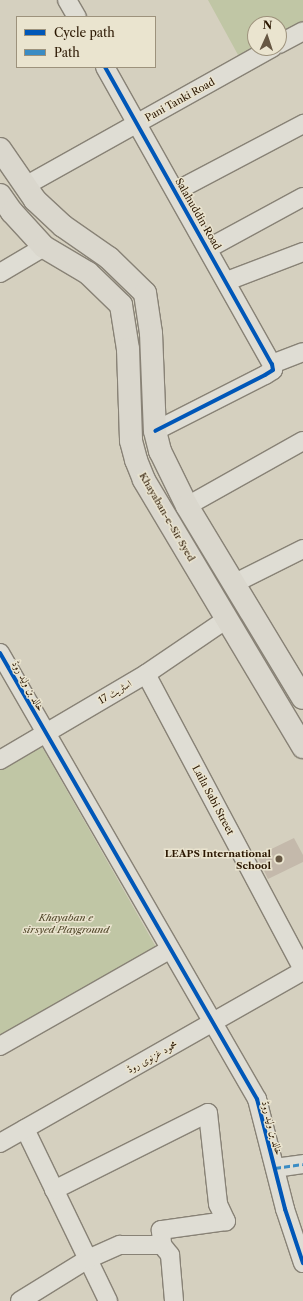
<!DOCTYPE html>
<html>
<head>
<meta charset="utf-8">
<style>
	body { margin:0 }
	#map { position:relative; width:303px; height:1301px; overflow:hidden; background:#d5d0bf; font-family:"Libre Caslon Text",Amiri,serif }
	div>[style] { position:absolute }
	.green>* { inset:0; background:#c0c6a5 }
	.building>* { inset:0; background:#c4b9ab }
	.roads { filter:drop-shadow(1px 0 #888276) drop-shadow(-1px 0 #888276) drop-shadow(0 1px #888276) drop-shadow(0 -1px #888276) }
	.minor>* { height:18px; margin:-9px; padding:0 9px; transform-origin:9px; border-radius:9px; background:#dfddd4 }
	.major>* { height:22px; margin:-11px; padding:0 11px; transform-origin:11px; border-radius:11px; background:#dad7cd }
	.quiet>* { height:3px; margin-top:-1.5px; transform-origin:0; background:repeating-linear-gradient(90deg,#3b8cc4 0 6px,transparent 0 9px) }
	.cycleway>* { height:4px; margin:-2px; padding:0 2px; transform-origin:2px; border-radius:2px; background:#0057b8 }
	.dots>* { width:11px; height:11px; translate:-50% -50%; box-sizing:border-box; border:2px solid #eae4cf; border-radius:50% }
	span { translate:-50% -50%; white-space:nowrap; text-align:center; line-height:1.15; -webkit-text-stroke:3px #eae4cf; paint-order:stroke }
	.street-label { font-size:10px; color:#2a1600 }
	.poi-label { font-size:10px; color:#2a1600; font-weight:700 }
	.right { translate:-100% -50%; text-align:right }
	.park-label { font-size:10px; color:#52482b; font-style:italic }
	.legend { position:absolute; left:16px; top:16px; width:140px; height:52px; box-sizing:border-box; background:#eae4cf; border:1px solid #9d927c; margin:0; padding:5px 7px; list-style:none; font-size:12px; color:#2a1600 }
	.legend li { display:flex; align-items:center; gap:8px; height:20px }
	.legend b { width:20px; border:1px solid #9d927c }
	.north { position:absolute; left:247px; top:16px; width:40px; height:40px; box-sizing:border-box; background:#eae4cf; border:1px solid #9d927c; border-radius:50%; rotate:3deg; font-size:11px; font-weight:700; line-height:16px; text-align:center; color:#2a1600 }
	.north::after { content:''; display:block; margin:auto; width:14px; height:18px; background:#665743; clip-path:polygon(50% 0,100% 100%,50% 72%,0 100%) }
</style>
</head>
<body>
<div id="map">
	<div class="green">
		<i style="clip-path:polygon(208px 0,303px 0,303px 31px,279px 44px,279px 24px,255px 24px,255px 48px,243px 64px)"></i>
		<i style="clip-path:polygon(41px 745px,156px 947px,0 1036px,0 769px)"></i>
	</div>
	<div class="building">
		<i style="clip-path:polygon(294px 838px,303px 855px,303px 862px,268px 879px,257px 856px)"></i>
	</div>
	<div class="roads">
		<div class="minor">
			<i style="left:67px;top:0;width:20px;rotate:60deg"></i>
			<i style="left:279px;top:44px;width:27px;rotate:-28deg"></i>
			<i style="left:105px;top:67px;width:341px;rotate:60.7deg"></i>
			<i style="left:272px;top:364px;width:6px;rotate:81deg"></i>
			<i style="left:273px;top:370px;width:9px;rotate:148deg"></i>
			<i style="left:265px;top:375px;width:123px;rotate:153deg"></i>
			<i style="left:25px;top:186px;width:283px;rotate:-29.2deg"></i>
			<i style="left:176px;top:191px;width:144px;rotate:-27.8deg"></i>
			<i style="left:209px;top:248px;width:107px;rotate:-28.5deg"></i>
			<i style="left:0;top:273px;width:51px;rotate:-30.6deg"></i>
			<i style="left:227px;top:281px;width:81px;rotate:-20.9deg"></i>
			<i style="left:272px;top:364px;width:33px;rotate:-21deg"></i>
			<i style="left:187px;top:506px;width:133px;rotate:-29.3deg"></i>
			<i style="left:235px;top:583px;width:76px;rotate:-26.6deg"></i>
			<i style="left:0;top:653px;width:515px;rotate:60.05deg"></i>
			<i style="left:257px;top:1099px;width:114px;rotate:75.7deg"></i>
			<i style="left:285px;top:1209px;width:57px;rotate:71.6deg"></i>
			<i style="left:146px;top:674px;width:334px;rotate:62deg"></i>
			<i style="left:0;top:760px;width:169px;rotate:-30.5deg"></i>
			<i style="left:146px;top:674px;width:98px;rotate:-34.2deg"></i>
			<i style="left:0;top:1046px;width:194px;rotate:-29.6deg"></i>
			<i style="left:25px;top:1129px;width:191px;rotate:64.2deg"></i>
			<i style="left:0;top:1143px;width:348px;rotate:-29.6deg"></i>
			<i style="left:275px;top:1168px;width:28px;rotate:-8deg"></i>
			<i style="left:54px;top:1190px;width:172px;rotate:-26.6deg"></i>
			<i style="left:208px;top:1113px;width:92px;rotate:83.7deg"></i>
			<i style="left:218px;top:1204px;width:19px;rotate:65deg"></i>
			<i style="left:226px;top:1221px;width:66px;rotate:172.1deg"></i>
			<i style="left:161px;top:1230px;width:15px;rotate:86deg"></i>
			<i style="left:20px;top:1301px;width:80px;rotate:-31.7deg"></i>
			<i style="left:88px;top:1259px;width:35px;rotate:-24deg"></i>
			<i style="left:120px;top:1245px;width:42px"></i>
			<i style="left:162px;top:1245px;width:13px;rotate:51deg"></i>
			<i style="left:170px;top:1255px;width:46px;rotate:85deg"></i>
		</div>
		<div class="major">
			<i style="left:0;top:149px;width:62px;rotate:55.5deg"></i>
			<i style="left:35px;top:200px;width:38px;rotate:43deg"></i>
			<i style="left:63px;top:226px;width:56px;rotate:34.8deg"></i>
			<i style="left:109px;top:258px;width:50px;rotate:44.2deg"></i>
			<i style="left:145px;top:293px;width:40px;rotate:81.5deg"></i>
			<i style="left:151px;top:333px;width:98px;rotate:87.7deg"></i>
			<i style="left:155px;top:431px;width:21px;rotate:76deg"></i>
			<i style="left:160px;top:451px;width:61px;rotate:63.9deg"></i>
			<i style="left:187px;top:506px;width:224px;rotate:58.9deg"></i>
			<i style="left:0;top:195px;width:21px;rotate:55deg"></i>
			<i style="left:12px;top:212px;width:47px;rotate:47.6deg"></i>
			<i style="left:44px;top:247px;width:51px;rotate:30.6deg"></i>
			<i style="left:88px;top:273px;width:46px;rotate:44.1deg"></i>
			<i style="left:121px;top:305px;width:45px;rotate:81deg"></i>
			<i style="left:128px;top:349px;width:92px;rotate:88.1deg"></i>
			<i style="left:131px;top:441px;width:20px;rotate:75deg"></i>
			<i style="left:136px;top:460px;width:22px;rotate:68deg"></i>
			<i style="left:144px;top:480px;width:311px;rotate:59.2deg"></i>
		</div>
	</div>
	<div class="quiet">
		<i style="left:275px;top:1168px;width:28px;rotate:-8deg"></i>
	</div>
	<div class="cycleway">
		<i style="left:105px;top:67px;width:341px;rotate:60.7deg"></i>
		<i style="left:272px;top:364px;width:6px;rotate:81deg"></i>
		<i style="left:273px;top:370px;width:9px;rotate:148deg"></i>
		<i style="left:265px;top:375px;width:123px;rotate:153deg"></i>
		<i style="left:0;top:653px;width:515px;rotate:60.05deg"></i>
		<i style="left:257px;top:1099px;width:114px;rotate:75.7deg"></i>
		<i style="left:285px;top:1209px;width:57px;rotate:71.6deg"></i>
	</div>
	<div class="dots">
		<i style="left:279px;top:859px;background:#665743"></i>
	</div>
	<div class="street-label">
		<span style="left:180px;top:100px;rotate:-29deg">Pani Tanki Road</span>
		<span style="left:198px;top:214px;rotate:60deg">Salahuddin Road</span>
		<span style="left:167px;top:517px;rotate:60deg">Khayaban-e-Sir Syed</span>
		<span style="left:28px;top:686px;rotate:61deg">خالد بن ولید روڈ</span>
		<span style="left:115px;top:692px;rotate:-31deg">اسٹریٹ 17</span>
		<span style="left:213px;top:800px;rotate:62deg">Laila Sabi Street</span>
		<span style="left:152px;top:1057px;rotate:-29deg">محمود غزنوی روڈ</span>
		<span style="left:272px;top:1128px;rotate:75deg">خالد بن ولید روڈ</span>
	</div>
	<div class="poi-label">
		<span class="right" style="left:271px;top:859px">LEAPS International<br>School</span>
	</div>
	<div class="park-label">
		<span style="left:66px;top:923px">Khayaban e<br>sirsyed Playground</span>
	</div>
	<ul class="legend">
	<li><b style="height:5px;background:#0057b8"></b>Cycle path</li>
	<li><b style="height:5px;background:#3b8cc4"></b>Path</li>
	</ul>
	<div class="north">N</div>
</div>
</body>
</html>
